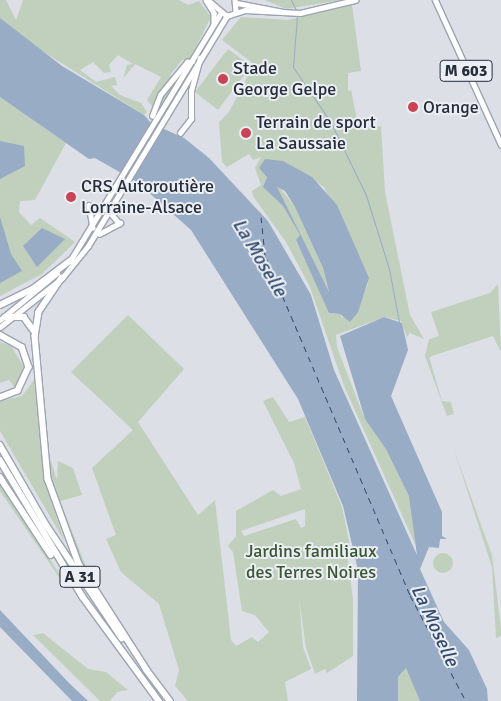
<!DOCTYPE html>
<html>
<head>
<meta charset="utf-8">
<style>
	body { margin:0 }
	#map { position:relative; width:501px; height:701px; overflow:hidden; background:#dcdfe6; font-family:Signika,sans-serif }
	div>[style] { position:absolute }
	.green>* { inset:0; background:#c1cfbd }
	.round { border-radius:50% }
	.water>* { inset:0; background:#98acc5 }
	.stream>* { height:1px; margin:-0.5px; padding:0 0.5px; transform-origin:0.5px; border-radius:0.5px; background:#98acc5 }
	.ferry>* { height:1px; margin-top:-0.5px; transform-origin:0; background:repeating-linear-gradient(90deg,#324b6d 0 6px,transparent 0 11px) }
	.roads { filter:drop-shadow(1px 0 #9ca4b1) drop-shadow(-1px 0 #9ca4b1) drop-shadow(0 1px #9ca4b1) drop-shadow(0 -1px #9ca4b1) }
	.secondary>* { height:4.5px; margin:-2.25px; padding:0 2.25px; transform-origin:2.25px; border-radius:2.25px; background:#fff }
	.primary>* { height:5px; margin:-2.5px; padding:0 2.5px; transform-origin:2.5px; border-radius:2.5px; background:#fff }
	.motorway>* { height:5.5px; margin:-2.75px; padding:0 2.75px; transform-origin:2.75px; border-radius:2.75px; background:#fff }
	.dots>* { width:14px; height:14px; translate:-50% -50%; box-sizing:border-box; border:2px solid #ebeef3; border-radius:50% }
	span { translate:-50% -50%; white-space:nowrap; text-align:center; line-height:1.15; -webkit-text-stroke:4px #ebeef3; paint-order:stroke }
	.shield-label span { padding:1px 4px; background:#ebeef3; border:1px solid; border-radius:4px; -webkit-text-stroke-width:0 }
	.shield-label { font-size:16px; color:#262d3b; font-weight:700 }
	.poi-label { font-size:18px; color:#262d3b }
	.left { translate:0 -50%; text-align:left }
	.park-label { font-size:18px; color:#3a5634 }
	.water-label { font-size:19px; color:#324b6d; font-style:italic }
</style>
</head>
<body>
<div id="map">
	<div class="green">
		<i style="clip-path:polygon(0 0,6px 0,16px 20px,23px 0,179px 0,188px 5px,199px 1px,211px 17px,191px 57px,186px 61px,183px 59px,170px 75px,176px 83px,158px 114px,147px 100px,161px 77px,135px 64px,123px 79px,127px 65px,133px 64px,118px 55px,109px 65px,111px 72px,104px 73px,93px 62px,80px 70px,96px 82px,115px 77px,117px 85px,111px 86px,120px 95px,141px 103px,147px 112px,144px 115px,36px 47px,0 18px)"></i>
		<i style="clip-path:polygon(265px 0,341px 0,286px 9px)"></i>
		<i style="clip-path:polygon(evenodd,352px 5px,361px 71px,348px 73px,348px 91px,351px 90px,359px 130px,381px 126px,385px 192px,410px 315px,424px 339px,410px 333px,407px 337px,401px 321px,384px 317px,336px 335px,337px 347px,364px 417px,386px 440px,412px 485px,416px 546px,344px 386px,310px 287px,286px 242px,253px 196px,252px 191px,261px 185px,255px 168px,261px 157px,253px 160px,249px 154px,227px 167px,222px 162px,219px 122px,229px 112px,254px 64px,222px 40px,241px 17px,288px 20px,352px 5px,300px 171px,324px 187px,368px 284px,361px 298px,342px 318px,340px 314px,333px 314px,296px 241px,300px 235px,283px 206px,264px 187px,267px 177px,300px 171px)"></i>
		<i style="clip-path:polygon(228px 49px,251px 66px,218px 110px,195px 92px)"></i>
		<i style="clip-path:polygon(0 97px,66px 143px,35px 200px,20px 201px,19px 212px,31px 225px,40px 218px,75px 242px,42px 274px,0 296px)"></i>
		<i style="clip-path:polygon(279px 187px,295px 207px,323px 268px,329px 293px,277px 190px)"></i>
		<i style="clip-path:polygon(498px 284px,501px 352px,493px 336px,429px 357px,442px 401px,451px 402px,454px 414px,447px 416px,425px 356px,429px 339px,439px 336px,431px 312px,490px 293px)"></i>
		<i style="clip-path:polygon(evenodd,128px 315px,184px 369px,138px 422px,198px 515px,215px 500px,231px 640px,236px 646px,252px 637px,258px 642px,269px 632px,255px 615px,242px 611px,233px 552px,228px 546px,236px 536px,236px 511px,273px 490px,281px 496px,301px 489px,294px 463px,263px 401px,273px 397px,289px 422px,305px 417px,342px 507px,350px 546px,341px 543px,347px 553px,353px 600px,353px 656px,327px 673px,325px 669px,315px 674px,306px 648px,299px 598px,303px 647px,311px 669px,285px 682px,288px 701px,188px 701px,175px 686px,179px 670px,159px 604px,121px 572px,106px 539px,116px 535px,92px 468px,133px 430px,71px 372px,128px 315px,305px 509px,305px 526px,301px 528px,296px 519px,244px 536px,241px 531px,305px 509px)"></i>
		<i style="clip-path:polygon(0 342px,11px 346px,23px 365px,24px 374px,15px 388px,9px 380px,0 383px)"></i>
		<i style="clip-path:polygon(34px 380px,44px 480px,65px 542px,0 431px,0 401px,22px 396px)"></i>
		<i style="clip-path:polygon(454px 450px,492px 555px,501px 629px,501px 636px,496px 638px,492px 567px)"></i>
		<i style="clip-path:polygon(48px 452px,57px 480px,58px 461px,73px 468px,82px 495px,60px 501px,91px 579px,80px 560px,50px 478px)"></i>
		<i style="clip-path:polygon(0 484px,65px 582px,63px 583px,0 491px)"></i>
		<i class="round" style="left:433px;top:553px;width:20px;height:20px"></i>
		<i style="clip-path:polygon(43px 633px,88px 669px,106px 672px,128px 690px,117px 692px,110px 701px,100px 701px,33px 635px)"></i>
		<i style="clip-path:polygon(406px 668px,414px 685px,420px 701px,398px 701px,398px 677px)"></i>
	</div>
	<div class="water">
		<i style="clip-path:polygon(0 18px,62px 66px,144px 115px,151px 123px,184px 138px,209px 158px,268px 221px,311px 295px,334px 370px,417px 555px,409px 496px,386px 449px,365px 419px,340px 336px,384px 317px,402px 323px,408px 350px,391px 396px,442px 512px,442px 536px,447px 539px,440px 539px,439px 548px,429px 547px,420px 569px,444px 622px,469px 650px,487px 689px,488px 701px,420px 701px,406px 668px,398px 677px,398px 701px,357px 701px,358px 570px,343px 506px,298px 399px,191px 230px,137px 182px,95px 158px,89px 159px,0 97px)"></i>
		<i style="clip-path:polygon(0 141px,24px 146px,25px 166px,0 179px)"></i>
		<i style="clip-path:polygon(evenodd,265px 159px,283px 161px,312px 177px,337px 205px,369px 278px,358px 312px,350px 322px,340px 314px,329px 313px,296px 240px,300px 235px,283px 206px,263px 187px,267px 177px,259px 168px,265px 159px,277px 187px,285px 191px,295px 207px,323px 268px,329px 292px,277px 187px)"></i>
		<i style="clip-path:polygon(0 217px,11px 254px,22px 271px,0 283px)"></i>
		<i style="clip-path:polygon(42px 228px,65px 239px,37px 267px,23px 246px)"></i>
		<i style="clip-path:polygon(0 610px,69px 683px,88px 701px,72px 701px,0 627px)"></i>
	</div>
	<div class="stream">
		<i style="left:291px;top:0;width:13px;rotate:63deg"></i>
		<i style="left:297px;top:16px;width:51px;rotate:94.5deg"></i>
		<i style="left:293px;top:67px;width:65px;rotate:55.6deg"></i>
		<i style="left:330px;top:121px;width:82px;rotate:64.1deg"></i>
		<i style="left:366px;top:195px;width:77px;rotate:72.7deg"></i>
		<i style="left:389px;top:269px;width:54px;rotate:79.3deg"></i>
	</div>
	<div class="ferry">
		<i style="left:261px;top:217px;width:38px;rotate:84deg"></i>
		<i style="left:265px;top:255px;width:370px;rotate:66.9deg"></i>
		<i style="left:410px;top:595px;width:120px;rotate:62.2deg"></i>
	</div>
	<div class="roads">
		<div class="secondary">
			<i style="left:206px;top:0;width:15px;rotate:58deg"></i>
			<i style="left:214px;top:13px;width:11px;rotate:90deg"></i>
			<i style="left:208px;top:0;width:25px;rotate:40deg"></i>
			<i style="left:235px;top:0;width:12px;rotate:85deg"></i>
			<i style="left:237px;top:3px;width:48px;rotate:10.8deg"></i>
			<i style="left:152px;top:116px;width:22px;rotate:-69deg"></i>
			<i style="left:160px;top:95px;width:43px;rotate:-50.7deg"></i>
			<i style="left:187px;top:62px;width:6px"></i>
			<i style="left:180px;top:133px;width:18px;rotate:-52deg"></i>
			<i style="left:191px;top:119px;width:28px;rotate:-90deg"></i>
			<i style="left:191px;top:91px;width:34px;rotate:-75deg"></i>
			<i style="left:89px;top:205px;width:23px;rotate:80deg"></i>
			<i style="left:90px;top:206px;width:15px;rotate:11deg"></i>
			<i style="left:109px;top:211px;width:16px;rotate:50deg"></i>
			<i style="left:99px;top:234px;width:24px;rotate:-28deg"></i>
			<i style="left:70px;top:261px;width:290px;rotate:-58.7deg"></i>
			<i style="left:0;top:320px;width:74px;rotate:-39.5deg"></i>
			<i style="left:0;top:327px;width:79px;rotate:-38.3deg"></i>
			<i style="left:62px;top:278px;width:41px;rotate:-50.9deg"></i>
			<i style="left:88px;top:246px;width:269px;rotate:-58.9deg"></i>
			<i style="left:227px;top:16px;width:19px;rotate:-18deg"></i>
			<i style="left:245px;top:10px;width:55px;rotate:3.1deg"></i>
			<i style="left:300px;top:13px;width:57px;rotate:-13.3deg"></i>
		</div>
		<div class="primary">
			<i style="left:435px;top:0;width:159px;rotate:65.5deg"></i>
		</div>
		<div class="motorway">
			<i style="left:62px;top:278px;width:41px;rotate:124.1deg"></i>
			<i style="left:39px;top:312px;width:24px;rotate:99deg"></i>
			<i style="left:35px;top:336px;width:144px;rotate:84.8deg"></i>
			<i style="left:48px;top:479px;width:90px;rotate:70deg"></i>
			<i style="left:79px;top:564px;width:126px;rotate:57.3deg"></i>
			<i style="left:0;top:305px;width:37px;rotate:-26deg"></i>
			<i style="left:33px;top:289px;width:48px;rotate:-37.3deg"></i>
			<i style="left:5px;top:317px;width:19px"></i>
			<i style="left:24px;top:317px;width:17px;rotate:54deg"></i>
			<i style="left:0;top:335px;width:25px;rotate:29deg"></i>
			<i style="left:22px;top:347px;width:21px;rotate:71deg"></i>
			<i style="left:29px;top:367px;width:26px;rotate:115deg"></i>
			<i style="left:18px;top:391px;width:19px;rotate:159deg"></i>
			<i style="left:0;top:445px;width:94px;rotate:59.9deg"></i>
			<i style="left:47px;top:526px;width:135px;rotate:56.2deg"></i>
			<i style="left:0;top:460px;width:160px;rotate:58.8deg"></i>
			<i style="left:83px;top:597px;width:129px;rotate:53.8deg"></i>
			<i style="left:0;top:477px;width:93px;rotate:56.8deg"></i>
			<i style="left:146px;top:669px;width:40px;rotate:53deg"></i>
		</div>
	</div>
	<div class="dots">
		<i style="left:223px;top:79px;background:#c84454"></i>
		<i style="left:413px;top:107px;background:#c84454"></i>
		<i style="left:246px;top:133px;background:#c84454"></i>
		<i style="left:71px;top:197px;background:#c84454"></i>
	</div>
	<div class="shield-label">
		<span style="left:466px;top:71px">M 603</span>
		<span style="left:80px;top:577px">A 31</span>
	</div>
	<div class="poi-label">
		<span class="left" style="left:233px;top:79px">Stade<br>George Gelpe</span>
		<span class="left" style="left:423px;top:107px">Orange</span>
		<span class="left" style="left:256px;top:133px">Terrain de sport<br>La Saussaie</span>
		<span class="left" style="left:81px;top:197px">CRS Autoroutière<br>Lorraine-Alsace</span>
	</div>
	<div class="park-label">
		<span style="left:311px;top:562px">Jardins familiaux<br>des Terres Noires</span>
	</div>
	<div class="water-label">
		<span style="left:259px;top:258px;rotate:59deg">La Moselle</span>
		<span style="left:434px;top:626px;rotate:65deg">La Moselle</span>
	</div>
</div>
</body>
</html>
